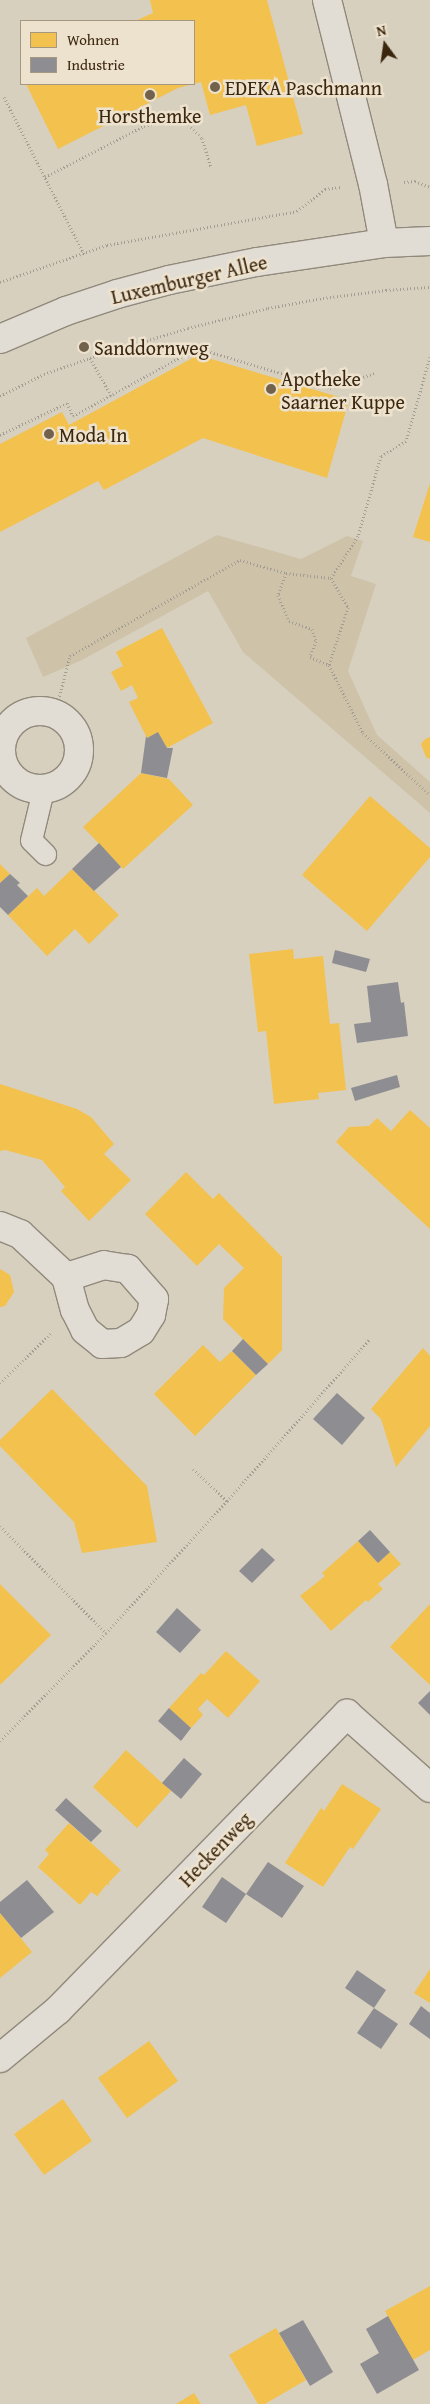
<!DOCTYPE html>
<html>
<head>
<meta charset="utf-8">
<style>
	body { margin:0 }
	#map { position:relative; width:430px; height:2404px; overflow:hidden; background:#d8d0be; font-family:"Gentium Book Plus",serif }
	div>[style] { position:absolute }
	.green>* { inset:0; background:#cec2a9 }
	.homes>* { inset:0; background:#f2c14e }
	.industry>* { inset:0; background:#8d8d92 }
	.path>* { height:3px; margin-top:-1.5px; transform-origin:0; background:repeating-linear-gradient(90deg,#a39e94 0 1px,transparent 0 3.5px) }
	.roads { filter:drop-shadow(1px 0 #90897c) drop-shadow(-1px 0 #90897c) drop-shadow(0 1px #90897c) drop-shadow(0 -1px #90897c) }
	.service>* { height:21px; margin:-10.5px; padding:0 10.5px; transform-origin:10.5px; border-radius:10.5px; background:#e1ddd4 }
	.minor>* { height:28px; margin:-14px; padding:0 14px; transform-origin:14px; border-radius:14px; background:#e1ddd4 }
	.minor>.ring { margin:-14px; padding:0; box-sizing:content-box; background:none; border:28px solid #e1ddd4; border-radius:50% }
	.tertiary>* { height:28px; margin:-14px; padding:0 14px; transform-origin:14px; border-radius:14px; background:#e1ddd4 }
	.dots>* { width:14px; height:14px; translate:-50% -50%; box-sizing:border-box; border:2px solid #ede2ce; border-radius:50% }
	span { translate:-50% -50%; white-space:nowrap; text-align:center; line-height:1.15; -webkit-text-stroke:5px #ede2ce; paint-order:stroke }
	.poi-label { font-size:20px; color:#3b260e }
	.left { translate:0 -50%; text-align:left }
	.street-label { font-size:20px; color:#3b260e }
	.legend { position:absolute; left:20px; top:20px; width:175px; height:65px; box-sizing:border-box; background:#ede2ce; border:1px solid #a69781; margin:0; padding:6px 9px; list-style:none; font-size:15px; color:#3b260e }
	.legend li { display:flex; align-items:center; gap:10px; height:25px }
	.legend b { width:25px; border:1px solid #a69781 }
	.north { position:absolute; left:360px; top:20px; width:50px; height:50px; -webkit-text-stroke:4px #ede2ce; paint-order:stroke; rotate:346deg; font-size:14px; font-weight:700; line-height:20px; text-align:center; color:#3b260e }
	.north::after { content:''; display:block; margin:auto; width:18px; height:22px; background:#3b260e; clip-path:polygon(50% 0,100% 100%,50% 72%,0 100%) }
</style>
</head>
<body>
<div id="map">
	<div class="green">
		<i style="clip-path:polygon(217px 535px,301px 559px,347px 536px,363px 541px,351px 576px,376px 584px,348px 671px,377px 735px,430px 782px,430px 813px,243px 652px,208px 591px,82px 660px,43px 677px,26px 638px)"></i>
	</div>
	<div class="homes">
		<i style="clip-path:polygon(150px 0,267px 0,303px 134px,257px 146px,246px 105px,210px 115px,201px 82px,194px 84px,194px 21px,135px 21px,153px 13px)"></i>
		<i style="clip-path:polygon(26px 84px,193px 84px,178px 88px,58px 149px)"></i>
		<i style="clip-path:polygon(198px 355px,349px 400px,327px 478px,203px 438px,104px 490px,98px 481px,0 532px,0 444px,62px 412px,69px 425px)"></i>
		<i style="clip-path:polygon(430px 483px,430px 542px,413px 537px)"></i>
		<i style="clip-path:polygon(162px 628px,213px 723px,167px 748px,158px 732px,147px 738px,129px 702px,138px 698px,132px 685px,121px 691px,111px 672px,123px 666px,116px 652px)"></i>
		<i style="clip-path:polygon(430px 737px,430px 759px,426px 757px,421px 744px,425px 739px)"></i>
		<i style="clip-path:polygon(141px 773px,169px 779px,193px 805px,123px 869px,83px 827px)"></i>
		<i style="clip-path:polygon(370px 796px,430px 848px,430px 857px,367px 931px,302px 875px)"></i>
		<i style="clip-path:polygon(0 864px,10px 874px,0 883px)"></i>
		<i style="clip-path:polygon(72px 869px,119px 915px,89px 944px,75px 929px,47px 956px,8px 915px,37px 888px,44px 896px)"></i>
		<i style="clip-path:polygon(293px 949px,294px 959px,323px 956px,330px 1024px,339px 1023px,346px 1090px,318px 1093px,319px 1099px,274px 1104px,266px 1031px,258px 1032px,249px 954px)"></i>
		<i style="clip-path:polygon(0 1084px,77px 1109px,91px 1117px,114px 1144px,104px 1154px,131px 1180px,89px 1221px,61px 1191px,65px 1187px,42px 1160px,5px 1150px,0 1151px)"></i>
		<i style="clip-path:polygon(410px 1110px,430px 1128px,430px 1229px,336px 1142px,349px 1127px,369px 1126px,377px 1118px,391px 1131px)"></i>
		<i style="clip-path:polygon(186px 1172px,213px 1199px,219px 1193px,282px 1257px,282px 1350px,268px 1364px,223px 1319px,224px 1288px,244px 1268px,219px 1244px,197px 1266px,145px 1214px)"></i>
		<i style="clip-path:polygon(0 1269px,10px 1275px,14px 1292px,5px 1306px,0 1307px)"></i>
		<i style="clip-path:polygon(203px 1345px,220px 1362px,232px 1351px,256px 1375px,195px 1436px,154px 1394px)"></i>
		<i style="clip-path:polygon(423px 1348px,430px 1356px,430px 1426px,396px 1467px,381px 1419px,371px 1409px)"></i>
		<i style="clip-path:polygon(52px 1389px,147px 1486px,157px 1542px,82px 1553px,74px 1522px,0 1446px,0 1440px)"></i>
		<i style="clip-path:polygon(358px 1541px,378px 1563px,390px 1552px,401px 1564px,378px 1584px,383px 1589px,368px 1602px,366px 1600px,331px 1631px,300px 1596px,325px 1576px,322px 1573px)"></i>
		<i style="clip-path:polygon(0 1584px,51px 1635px,0 1685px)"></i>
		<i style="clip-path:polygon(430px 1604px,430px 1685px,390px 1647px)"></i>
		<i style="clip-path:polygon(226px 1651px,260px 1681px,228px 1718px,207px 1699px,198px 1709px,203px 1715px,191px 1728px,169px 1708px,201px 1673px,204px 1675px)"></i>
		<i style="clip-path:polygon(126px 1750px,171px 1791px,137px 1828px,93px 1787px)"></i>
		<i style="clip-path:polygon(342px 1784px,381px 1809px,353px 1849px,350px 1847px,323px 1887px,285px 1863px,321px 1808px,324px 1811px)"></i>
		<i style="clip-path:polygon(69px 1823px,121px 1870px,109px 1882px,109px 1886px,107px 1884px,98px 1895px,99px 1897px,91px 1892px,80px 1905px,38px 1867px,49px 1854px,45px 1850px)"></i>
		<i style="clip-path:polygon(0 1913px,32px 1952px,0 1978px)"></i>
		<i style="clip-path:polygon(430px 1969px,430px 2003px,414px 1993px)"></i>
		<i style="clip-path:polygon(149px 2041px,178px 2081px,127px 2118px,98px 2078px)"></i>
		<i style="clip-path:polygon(63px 2099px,92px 2141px,44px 2175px,14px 2134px)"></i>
		<i style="clip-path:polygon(430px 2286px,430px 2350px,413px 2360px,385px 2311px)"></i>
		<i style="clip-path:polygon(276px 2328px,306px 2380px,265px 2404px,258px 2404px,229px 2355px)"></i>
		<i style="clip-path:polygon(194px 2393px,201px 2404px,176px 2404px)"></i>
	</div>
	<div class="industry">
		<i style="clip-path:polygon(158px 732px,167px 748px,173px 748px,167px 778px,141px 773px,146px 736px,147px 738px)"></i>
		<i style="clip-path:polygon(99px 843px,121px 867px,94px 891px,72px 869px)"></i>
		<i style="clip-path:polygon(10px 874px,20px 883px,17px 885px,28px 896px,8px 915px,0 907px,0 883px)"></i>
		<i style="clip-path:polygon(335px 950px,370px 959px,366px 972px,332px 963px)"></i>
		<i style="clip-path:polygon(398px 982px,401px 1003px,404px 1002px,408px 1036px,357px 1043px,354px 1024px,371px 1022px,367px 986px)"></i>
		<i style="clip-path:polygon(397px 1075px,400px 1087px,355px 1101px,351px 1088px)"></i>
		<i style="clip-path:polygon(243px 1339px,268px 1364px,256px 1375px,232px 1351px)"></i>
		<i style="clip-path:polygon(337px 1393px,365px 1418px,342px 1445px,313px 1419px)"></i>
		<i style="clip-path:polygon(370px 1530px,390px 1552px,378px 1563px,358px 1541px)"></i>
		<i style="clip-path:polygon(262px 1548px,275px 1560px,252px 1583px,239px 1571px)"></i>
		<i style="clip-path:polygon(177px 1608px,201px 1630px,180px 1653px,156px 1632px)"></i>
		<i style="clip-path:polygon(430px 1691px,430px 1715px,418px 1703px)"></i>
		<i style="clip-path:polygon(169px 1708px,191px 1728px,181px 1741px,158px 1721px)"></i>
		<i style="clip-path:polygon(184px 1758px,202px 1774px,181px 1799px,162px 1783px)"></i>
		<i style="clip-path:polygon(66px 1798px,102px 1831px,91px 1842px,55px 1810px)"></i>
		<i style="clip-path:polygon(268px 1862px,304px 1886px,282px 1918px,246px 1894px)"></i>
		<i style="clip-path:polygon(222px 1877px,246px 1894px,226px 1923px,202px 1907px)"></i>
		<i style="clip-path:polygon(27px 1880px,54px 1912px,21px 1938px,0 1913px,0 1902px)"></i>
		<i style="clip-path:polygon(357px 1970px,386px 1990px,374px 2008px,345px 1988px)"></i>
		<i style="clip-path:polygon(421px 2006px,430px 2013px,430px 2039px,409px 2024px)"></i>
		<i style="clip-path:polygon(374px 2008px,398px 2024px,381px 2049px,357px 2033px)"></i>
		<i style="clip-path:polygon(388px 2316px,419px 2370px,377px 2394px,360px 2364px,379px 2353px,366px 2329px)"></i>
		<i style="clip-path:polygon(303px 2320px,333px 2372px,310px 2386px,279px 2333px)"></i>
	</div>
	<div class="path">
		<i style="left:4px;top:97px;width:176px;rotate:63deg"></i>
		<i style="left:45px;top:177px;width:111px;rotate:-27.3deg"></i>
		<i style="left:144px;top:126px;width:38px;rotate:-14deg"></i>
		<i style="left:181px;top:117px;width:30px;rotate:45deg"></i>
		<i style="left:202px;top:138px;width:30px;rotate:73deg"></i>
		<i style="left:404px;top:182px;width:11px;rotate:-5deg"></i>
		<i style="left:415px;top:181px;width:16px;rotate:22deg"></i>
		<i style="left:0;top:282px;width:113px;rotate:-19.1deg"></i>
		<i style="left:107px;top:245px;width:193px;rotate:-10.1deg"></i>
		<i style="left:297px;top:211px;width:36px;rotate:-38deg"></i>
		<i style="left:325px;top:189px;width:16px;rotate:-7deg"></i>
		<i style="left:430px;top:357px;width:87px;rotate:105.9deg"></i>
		<i style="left:406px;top:441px;width:29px;rotate:149deg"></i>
		<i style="left:381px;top:456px;width:83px;rotate:106deg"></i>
		<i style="left:358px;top:536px;width:50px;rotate:122.7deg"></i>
		<i style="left:331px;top:578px;width:34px;rotate:60deg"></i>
		<i style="left:348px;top:607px;width:61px;rotate:108.1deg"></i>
		<i style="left:329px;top:665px;width:76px;rotate:63.4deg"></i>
		<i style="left:363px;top:733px;width:91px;rotate:42.8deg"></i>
		<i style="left:90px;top:358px;width:43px;rotate:60.4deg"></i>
		<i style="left:0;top:396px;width:49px;rotate:-26.6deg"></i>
		<i style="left:44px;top:374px;width:49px;rotate:-19.2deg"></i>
		<i style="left:90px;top:358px;width:102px;rotate:-17deg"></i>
		<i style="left:188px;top:328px;width:82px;rotate:-14deg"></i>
		<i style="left:268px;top:308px;width:56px;rotate:-10.3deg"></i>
		<i style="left:323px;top:298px;width:64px;rotate:-7.2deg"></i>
		<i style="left:386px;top:290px;width:44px;rotate:-3.9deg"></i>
		<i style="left:0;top:435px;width:74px;rotate:-25.5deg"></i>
		<i style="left:67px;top:403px;width:14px;rotate:65deg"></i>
		<i style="left:73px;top:416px;width:141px;rotate:-28.7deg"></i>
		<i style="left:197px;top:348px;width:139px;rotate:16.7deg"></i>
		<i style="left:330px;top:388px;width:47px;rotate:-18.4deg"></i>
		<i style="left:286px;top:573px;width:23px;rotate:110deg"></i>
		<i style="left:278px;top:595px;width:28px;rotate:67deg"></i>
		<i style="left:289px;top:621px;width:24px;rotate:19deg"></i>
		<i style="left:312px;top:629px;width:13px;rotate:72deg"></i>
		<i style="left:316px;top:641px;width:17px;rotate:111deg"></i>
		<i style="left:310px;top:657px;width:21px;rotate:23deg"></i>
		<i style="left:55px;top:713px;width:59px;rotate:-75.3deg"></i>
		<i style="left:70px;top:656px;width:195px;rotate:-29.5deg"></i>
		<i style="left:240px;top:560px;width:48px;rotate:15.8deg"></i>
		<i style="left:286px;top:573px;width:45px;rotate:6.3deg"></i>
		<i style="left:0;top:1383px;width:71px;rotate:-44.4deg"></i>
		<i style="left:193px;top:1469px;width:47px;rotate:43.3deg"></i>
		<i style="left:0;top:1526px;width:151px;rotate:45.3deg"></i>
		<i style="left:0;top:1741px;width:151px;rotate:-45.5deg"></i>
		<i style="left:106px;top:1633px;width:179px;rotate:-47.5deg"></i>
		<i style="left:227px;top:1501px;width:215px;rotate:-48.6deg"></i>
	</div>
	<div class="roads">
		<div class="service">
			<i style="left:43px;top:790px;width:51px;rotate:103.5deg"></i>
			<i style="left:31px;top:840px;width:20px;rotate:45deg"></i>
		</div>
		<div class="minor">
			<i style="left:327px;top:0;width:190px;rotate:76deg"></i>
			<i style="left:373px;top:184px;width:60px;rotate:79.4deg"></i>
			<i class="ring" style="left:1px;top:711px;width:50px;height:50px"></i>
			<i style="left:0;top:1226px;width:22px;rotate:22deg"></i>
			<i style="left:20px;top:1234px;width:63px;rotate:43.1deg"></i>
			<i style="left:66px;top:1277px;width:34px;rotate:75deg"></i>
			<i style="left:75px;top:1310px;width:22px;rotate:63deg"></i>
			<i style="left:85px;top:1330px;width:22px;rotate:39deg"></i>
			<i style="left:102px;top:1344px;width:19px;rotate:-3deg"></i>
			<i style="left:121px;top:1343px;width:23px;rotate:-31deg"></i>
			<i style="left:141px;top:1331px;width:19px;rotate:-58deg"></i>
			<i style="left:151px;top:1315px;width:16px;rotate:-79deg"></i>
			<i style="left:154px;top:1299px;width:40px;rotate:-131deg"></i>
			<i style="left:128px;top:1269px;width:24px;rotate:-171deg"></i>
			<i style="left:104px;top:1265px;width:40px;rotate:162deg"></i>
			<i style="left:0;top:2058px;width:75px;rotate:-39.6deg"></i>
			<i style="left:58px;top:2010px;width:414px;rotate:-45.7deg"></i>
			<i style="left:347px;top:1714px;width:111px;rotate:41.7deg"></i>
		</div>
		<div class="tertiary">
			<i style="left:0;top:339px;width:72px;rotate:-23deg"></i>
			<i style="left:66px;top:311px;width:54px;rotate:-18.4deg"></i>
			<i style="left:117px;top:294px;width:54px;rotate:-15.1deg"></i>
			<i style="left:169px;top:280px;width:90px;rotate:-11.6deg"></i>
			<i style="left:257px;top:262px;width:128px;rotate:-8.5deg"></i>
			<i style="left:384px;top:243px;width:46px;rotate:-2.5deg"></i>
		</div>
	</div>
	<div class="dots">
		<i style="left:215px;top:87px;background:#72624c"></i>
		<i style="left:150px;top:95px;background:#72624c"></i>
		<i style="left:84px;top:347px;background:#72624c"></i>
		<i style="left:271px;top:389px;background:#72624c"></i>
		<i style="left:49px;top:434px;background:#72624c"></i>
	</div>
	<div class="poi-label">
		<span class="left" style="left:225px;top:87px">EDEKA Paschmann</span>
		<span style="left:150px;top:115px">Horsthemke</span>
		<span class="left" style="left:94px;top:347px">Sanddornweg</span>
		<span class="left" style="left:281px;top:390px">Apotheke<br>Saarner Kuppe</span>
		<span class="left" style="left:59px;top:434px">Moda In</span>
	</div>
	<div class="street-label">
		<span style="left:189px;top:279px;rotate:-13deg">Luxemburger Allee</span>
		<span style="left:215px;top:1849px;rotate:-46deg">Heckenweg</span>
	</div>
	<ul class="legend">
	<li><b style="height:14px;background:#f2c14e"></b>Wohnen</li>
	<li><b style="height:14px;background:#8d8d92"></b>Industrie</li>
	</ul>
	<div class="north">N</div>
</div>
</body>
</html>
